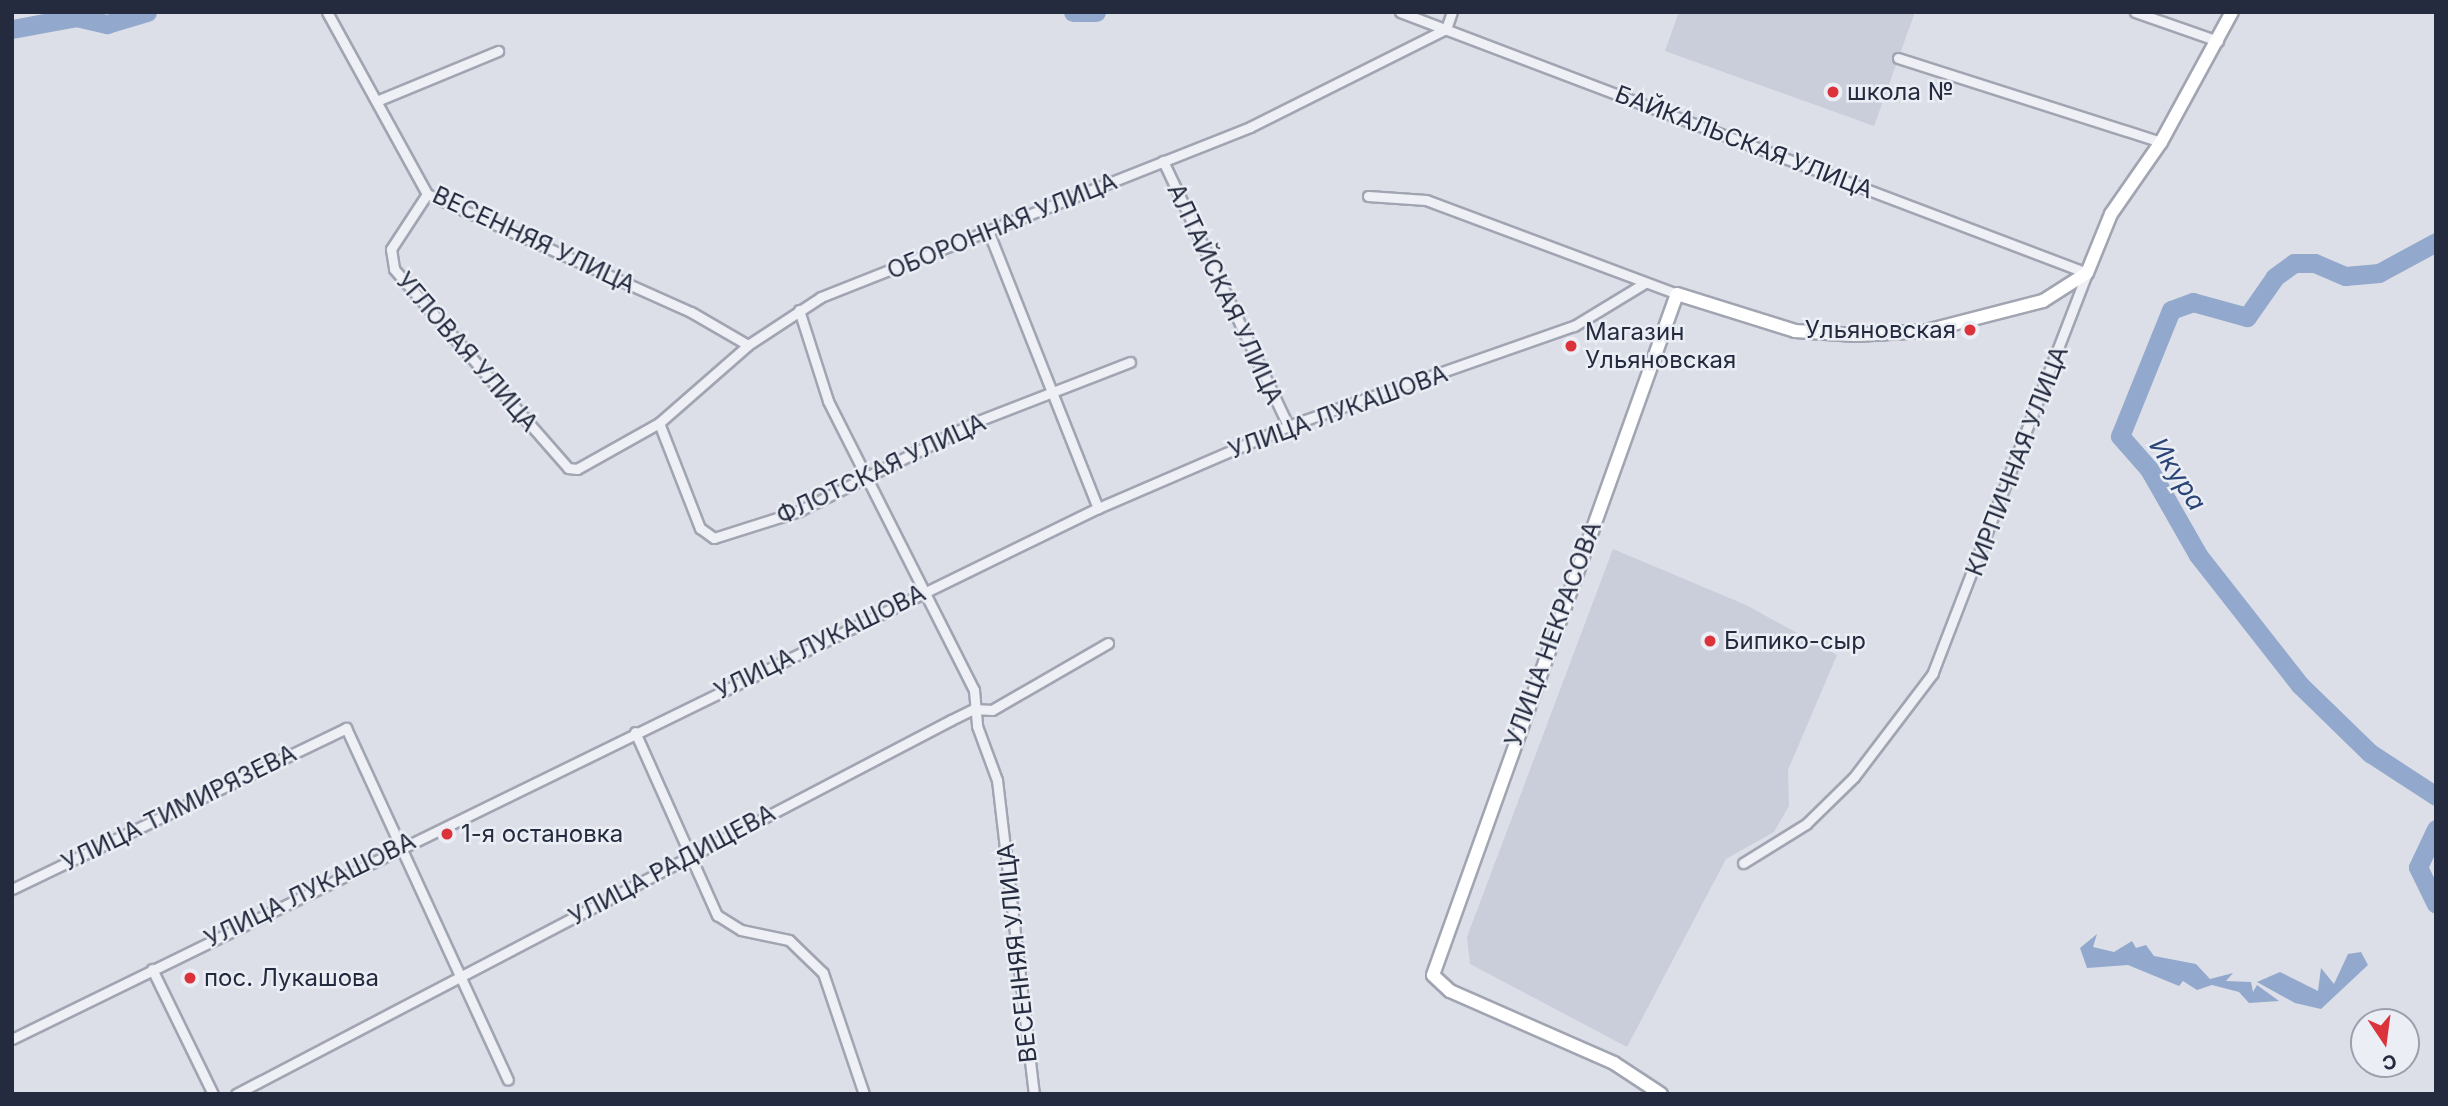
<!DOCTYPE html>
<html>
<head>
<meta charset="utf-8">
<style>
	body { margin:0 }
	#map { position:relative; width:2448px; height:1106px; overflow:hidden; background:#dcdfe8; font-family:Inter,sans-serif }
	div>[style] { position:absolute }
	.built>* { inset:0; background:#c9ceda }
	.water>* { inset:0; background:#92a8cc }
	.river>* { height:19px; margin:-9.5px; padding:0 9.5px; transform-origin:9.5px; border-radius:9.5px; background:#92a8cc }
	.roads { filter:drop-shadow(2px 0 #a1a5b2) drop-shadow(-2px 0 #a1a5b2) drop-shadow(0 2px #a1a5b2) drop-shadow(0 -2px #a1a5b2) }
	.street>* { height:9px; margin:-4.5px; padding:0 4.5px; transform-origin:4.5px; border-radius:4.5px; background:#eff0f6 }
	.secondary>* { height:12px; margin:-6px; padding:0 6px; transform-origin:6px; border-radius:6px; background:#fff }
	.dots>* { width:19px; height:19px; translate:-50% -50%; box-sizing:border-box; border:4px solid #ebeef5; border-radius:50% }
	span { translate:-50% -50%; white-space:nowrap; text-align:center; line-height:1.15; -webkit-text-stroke:5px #ebeef5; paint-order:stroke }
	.poi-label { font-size:24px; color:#242b3f }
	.left { translate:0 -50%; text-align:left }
	.right { translate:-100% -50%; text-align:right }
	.street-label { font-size:24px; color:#242b3f }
	.water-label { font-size:26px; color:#2a4477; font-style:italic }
	.frame { position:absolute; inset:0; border:14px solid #242b3f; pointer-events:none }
	.north { position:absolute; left:2350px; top:1008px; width:70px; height:70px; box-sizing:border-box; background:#ebeef5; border:2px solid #9ba0ac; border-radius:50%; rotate:167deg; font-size:19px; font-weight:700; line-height:28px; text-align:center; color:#242b3f }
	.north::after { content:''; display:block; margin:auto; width:24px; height:32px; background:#dc3239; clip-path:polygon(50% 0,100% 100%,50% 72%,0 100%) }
</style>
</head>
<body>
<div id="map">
	<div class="built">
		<i style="clip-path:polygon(1679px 12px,1915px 12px,1874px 126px,1665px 51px)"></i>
		<i style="clip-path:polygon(1613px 549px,1746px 605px,1837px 655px,1788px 770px,1789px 806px,1774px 832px,1726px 859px,1627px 1047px,1470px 964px,1467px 937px)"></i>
	</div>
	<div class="water">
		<i style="clip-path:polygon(2097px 934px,2093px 947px,2114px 952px,2132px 941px,2136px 948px,2146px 945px,2154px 956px,2196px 964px,2210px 979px,2233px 973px,2226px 981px,2251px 982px,2253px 992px,2257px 985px,2279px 1001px,2249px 1003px,2239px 992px,2212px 985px,2197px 990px,2183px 981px,2179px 986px,2128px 965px,2087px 968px,2080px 948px)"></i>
		<i style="clip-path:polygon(2361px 952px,2368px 965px,2321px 1009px,2295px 1003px,2257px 982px,2280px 972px,2318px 991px,2321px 968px,2334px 984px,2348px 954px)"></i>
	</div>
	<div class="river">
		<i style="left:1073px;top:12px;width:23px"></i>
		<i style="left:12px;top:29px;width:65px;rotate:-10.6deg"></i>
		<i style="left:76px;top:17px;width:32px;rotate:13deg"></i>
		<i style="left:107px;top:24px;width:42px;rotate:-16.7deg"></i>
		<i style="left:2436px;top:242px;width:65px;rotate:151.5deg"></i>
		<i style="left:2379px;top:273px;width:34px;rotate:175deg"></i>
		<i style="left:2345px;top:276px;width:33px;rotate:-157deg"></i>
		<i style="left:2315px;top:263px;width:21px;rotate:180deg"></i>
		<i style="left:2294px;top:263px;width:24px;rotate:144deg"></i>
		<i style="left:2275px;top:277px;width:49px;rotate:125deg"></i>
		<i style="left:2247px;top:317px;width:56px;rotate:-164.5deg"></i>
		<i style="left:2193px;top:302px;width:23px;rotate:160deg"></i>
		<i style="left:2171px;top:310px;width:136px;rotate:112deg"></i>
		<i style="left:2120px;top:436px;width:44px;rotate:48.7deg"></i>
		<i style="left:2149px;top:469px;width:99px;rotate:60.3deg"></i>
		<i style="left:2198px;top:555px;width:165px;rotate:51.9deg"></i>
		<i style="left:2300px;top:685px;width:98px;rotate:44.2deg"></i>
		<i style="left:2370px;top:753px;width:79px;rotate:33.1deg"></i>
		<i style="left:2436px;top:829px;width:42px;rotate:115.3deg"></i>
		<i style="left:2418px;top:867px;width:41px;rotate:64.1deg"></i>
	</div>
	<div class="roads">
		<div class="street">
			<i style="left:327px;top:12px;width:208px;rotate:61.2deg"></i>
			<i style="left:427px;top:194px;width:289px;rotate:24.1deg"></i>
			<i style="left:691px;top:312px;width:66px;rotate:30.1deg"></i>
			<i style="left:1400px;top:12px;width:735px;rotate:20.8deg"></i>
			<i style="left:2087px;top:273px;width:429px;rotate:111.1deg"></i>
			<i style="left:1933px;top:673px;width:131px;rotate:127.2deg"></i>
			<i style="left:1854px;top:777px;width:67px;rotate:135.6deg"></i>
			<i style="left:1806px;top:824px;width:74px;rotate:148.2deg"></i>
			<i style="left:2135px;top:12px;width:88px;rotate:19.3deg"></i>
			<i style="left:1898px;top:58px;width:276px;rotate:17.7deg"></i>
			<i style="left:379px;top:100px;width:129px;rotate:-22.4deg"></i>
			<i style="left:1163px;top:161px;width:293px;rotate:64.7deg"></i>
			<i style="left:427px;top:194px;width:66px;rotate:123.2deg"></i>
			<i style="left:391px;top:249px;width:20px;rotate:81deg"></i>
			<i style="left:394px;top:269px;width:264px;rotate:48.8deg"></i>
			<i style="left:568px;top:468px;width:9px;rotate:6deg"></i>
			<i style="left:577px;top:469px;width:94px;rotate:-29.3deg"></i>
			<i style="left:659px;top:423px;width:118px;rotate:-41.2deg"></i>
			<i style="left:748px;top:345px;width:87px;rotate:-33.3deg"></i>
			<i style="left:821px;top:297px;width:461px;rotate:-21.6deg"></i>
			<i style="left:1250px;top:127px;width:219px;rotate:-26.6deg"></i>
			<i style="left:1446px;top:29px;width:18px;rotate:-71deg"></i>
			<i style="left:1368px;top:196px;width:58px;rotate:3.9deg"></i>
			<i style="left:1426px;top:200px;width:268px;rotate:20.5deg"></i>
			<i style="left:989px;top:233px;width:296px;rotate:68.4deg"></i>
			<i style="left:799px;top:310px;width:96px;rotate:72.3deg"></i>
			<i style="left:828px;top:401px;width:324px;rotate:63.2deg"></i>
			<i style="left:974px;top:690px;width:36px;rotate:85deg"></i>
			<i style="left:977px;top:726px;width:58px;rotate:69.7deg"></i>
			<i style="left:997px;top:780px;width:316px;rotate:83.3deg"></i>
			<i style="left:659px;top:423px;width:113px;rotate:68.7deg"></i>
			<i style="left:700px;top:528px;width:17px;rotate:36deg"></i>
			<i style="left:714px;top:538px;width:89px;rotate:-17.6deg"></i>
			<i style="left:799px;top:511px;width:200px;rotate:-26.7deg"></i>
			<i style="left:978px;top:421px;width:163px;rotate:-21.2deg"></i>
			<i style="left:635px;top:732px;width:201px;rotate:65.9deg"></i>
			<i style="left:717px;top:915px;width:28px;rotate:32deg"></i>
			<i style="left:741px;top:930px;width:49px;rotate:11.8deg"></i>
			<i style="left:789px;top:940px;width:47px;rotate:44.1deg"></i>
			<i style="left:823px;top:973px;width:128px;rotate:71.3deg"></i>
			<i style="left:12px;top:889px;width:371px;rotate:-25.7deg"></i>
			<i style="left:346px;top:728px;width:387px;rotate:65.3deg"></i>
			<i style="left:152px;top:969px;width:139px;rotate:64deg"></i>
			<i style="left:12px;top:1039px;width:1209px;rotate:-26.06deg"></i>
			<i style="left:1098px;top:508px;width:207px;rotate:-23.3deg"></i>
			<i style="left:1288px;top:426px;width:303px;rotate:-19.3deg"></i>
			<i style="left:1574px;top:326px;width:81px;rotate:-31.3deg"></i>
			<i style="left:236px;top:1094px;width:807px;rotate:-27.61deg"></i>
			<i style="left:951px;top:720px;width:25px;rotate:-26deg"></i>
			<i style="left:974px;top:709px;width:18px;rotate:3deg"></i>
			<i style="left:992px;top:710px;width:134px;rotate:-30deg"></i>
		</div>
		<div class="secondary">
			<i style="left:1661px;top:1094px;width:56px;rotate:-146.6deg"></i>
			<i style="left:1614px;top:1063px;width:179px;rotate:-156.3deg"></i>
			<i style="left:1450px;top:991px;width:23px;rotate:-137deg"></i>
			<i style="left:1433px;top:975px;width:723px;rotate:-70.29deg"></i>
			<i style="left:1677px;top:294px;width:124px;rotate:17.4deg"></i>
			<i style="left:1795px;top:331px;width:61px;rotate:3.8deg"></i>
			<i style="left:1856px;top:335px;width:70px;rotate:-3.3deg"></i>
			<i style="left:1926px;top:331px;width:121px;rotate:-14.4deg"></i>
			<i style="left:2043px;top:301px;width:52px;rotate:-32.5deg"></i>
			<i style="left:2087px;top:273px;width:64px;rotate:-67.9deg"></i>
			<i style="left:2111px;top:214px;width:88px;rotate:-55.2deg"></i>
			<i style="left:2161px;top:142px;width:148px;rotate:-61.4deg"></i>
		</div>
	</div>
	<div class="dots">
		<i style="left:1833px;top:92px;background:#dc3239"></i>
		<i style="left:1970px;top:330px;background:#dc3239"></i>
		<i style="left:1571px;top:346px;background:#dc3239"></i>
		<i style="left:1710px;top:641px;background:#dc3239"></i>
		<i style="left:447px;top:834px;background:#dc3239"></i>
		<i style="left:190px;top:978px;background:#dc3239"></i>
	</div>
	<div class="poi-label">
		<span class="left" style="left:1847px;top:92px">школа №</span>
		<span class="right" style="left:1956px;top:330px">Ульяновская</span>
		<span class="left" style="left:1585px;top:346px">Магазин<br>Ульяновская</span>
		<span class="left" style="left:1724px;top:641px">Бипико-сыр</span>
		<span class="left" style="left:461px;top:834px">1-я остановка</span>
		<span class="left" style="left:204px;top:978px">пос. Лукашова</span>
	</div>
	<div class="street-label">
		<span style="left:1744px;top:142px;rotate:21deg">БАЙКАЛЬСКАЯ УЛИЦА</span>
		<span style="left:1002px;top:226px;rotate:-22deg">ОБОРОННАЯ УЛИЦА</span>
		<span style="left:534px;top:240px;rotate:25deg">ВЕСЕННЯЯ УЛИЦА</span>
		<span style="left:1225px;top:294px;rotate:65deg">АЛТАЙСКАЯ УЛИЦА</span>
		<span style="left:467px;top:352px;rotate:49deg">УГЛОВАЯ УЛИЦА</span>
		<span style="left:1338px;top:412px;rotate:-20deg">УЛИЦА ЛУКАШОВА</span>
		<span style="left:2017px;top:461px;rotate:-69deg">КИРПИЧНАЯ УЛИЦА</span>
		<span style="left:881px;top:469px;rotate:-25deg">ФЛОТСКАЯ УЛИЦА</span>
		<span style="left:1553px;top:634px;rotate:-70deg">УЛИЦА НЕКРАСОВА</span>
		<span style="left:820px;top:642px;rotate:-26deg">УЛИЦА ЛУКАШОВА</span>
		<span style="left:179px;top:808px;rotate:-26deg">УЛИЦА ТИМИРЯЗЕВА</span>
		<span style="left:672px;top:865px;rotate:-28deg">УЛИЦА РАДИЩЕВА</span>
		<span style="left:310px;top:890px;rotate:-26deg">УЛИЦА ЛУКАШОВА</span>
		<span style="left:1017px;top:953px;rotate:-96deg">ВЕСЕННЯЯ УЛИЦА</span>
	</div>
	<div class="water-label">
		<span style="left:2178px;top:474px;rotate:57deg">Икура</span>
	</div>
	<div class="frame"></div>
	<div class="north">С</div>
</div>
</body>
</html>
